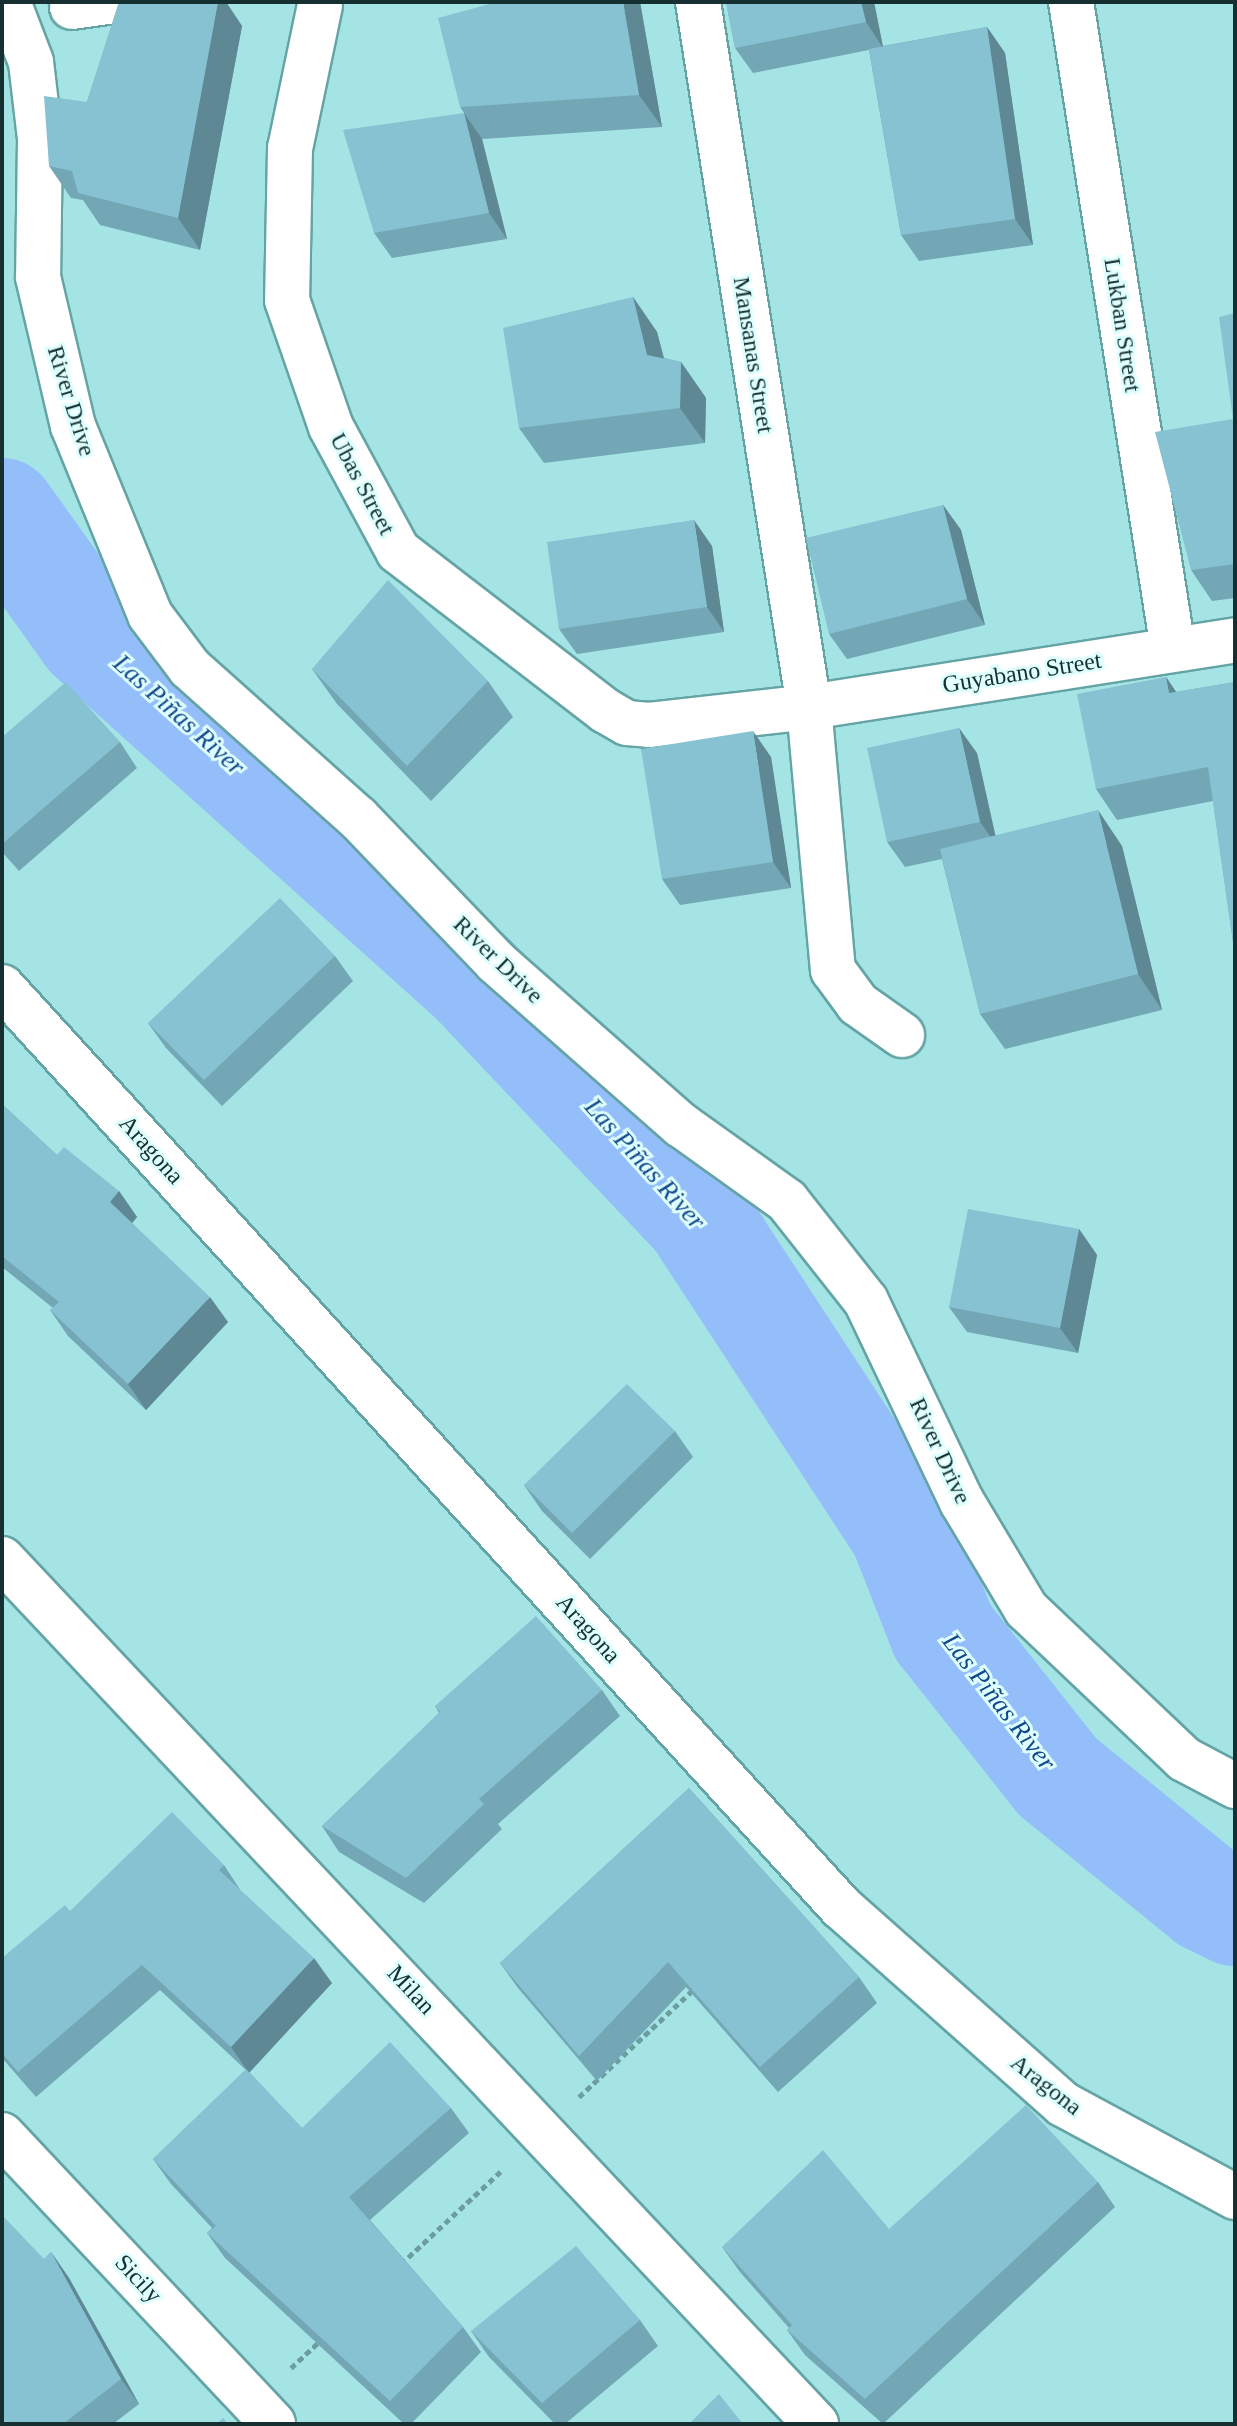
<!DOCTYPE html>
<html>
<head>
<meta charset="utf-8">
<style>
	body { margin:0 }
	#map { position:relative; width:1237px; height:2426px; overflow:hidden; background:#a4e4e5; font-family:Georgia,serif }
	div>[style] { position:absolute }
	.river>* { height:108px; margin:-54px; padding:0 54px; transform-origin:54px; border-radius:54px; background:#94befa }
	.path>* { height:5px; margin-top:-2.5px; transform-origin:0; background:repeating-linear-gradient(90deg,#6c9e9f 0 6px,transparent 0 10px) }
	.roads { filter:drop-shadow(2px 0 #65a4a5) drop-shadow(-2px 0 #65a4a5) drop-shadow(0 2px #65a4a5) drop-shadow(0 -2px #65a4a5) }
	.minor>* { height:44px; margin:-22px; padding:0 22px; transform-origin:22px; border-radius:22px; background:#fff }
	.wall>* { inset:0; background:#74a7b5 }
	.shaded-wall>* { inset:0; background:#5e8894 }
	.building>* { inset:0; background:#87c2d3 }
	span { translate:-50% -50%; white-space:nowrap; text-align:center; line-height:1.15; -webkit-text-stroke:6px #dfffff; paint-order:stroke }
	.street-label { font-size:24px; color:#163031 }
	.water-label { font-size:26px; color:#11478b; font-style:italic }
	.frame { position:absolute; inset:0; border:4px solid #163031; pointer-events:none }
</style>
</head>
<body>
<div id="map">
	<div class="river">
		<i style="left:2px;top:512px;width:151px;rotate:54.4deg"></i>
		<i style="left:90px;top:635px;width:515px;rotate:41.93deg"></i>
		<i style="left:473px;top:979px;width:328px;rotate:46.6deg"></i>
		<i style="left:698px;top:1217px;width:374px;rotate:56.8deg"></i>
		<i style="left:903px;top:1530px;width:110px;rotate:68.6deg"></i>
		<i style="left:943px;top:1632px;width:185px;rotate:51.6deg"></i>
		<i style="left:1058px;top:1777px;width:193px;rotate:39.1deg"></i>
		<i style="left:1208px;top:1899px;width:30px;rotate:26deg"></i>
	</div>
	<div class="path">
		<i style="left:579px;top:2097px;width:158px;rotate:-43.2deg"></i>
		<i style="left:401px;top:2264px;width:138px;rotate:-42.9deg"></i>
		<i style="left:291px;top:2368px;width:41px;rotate:-43deg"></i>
	</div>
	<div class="roads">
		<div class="minor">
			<i style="left:8px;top:2px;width:64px;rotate:69deg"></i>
			<i style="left:31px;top:62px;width:78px;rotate:83.3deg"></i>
			<i style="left:40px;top:139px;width:138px;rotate:90.8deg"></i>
			<i style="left:38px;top:277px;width:153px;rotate:76.8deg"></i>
			<i style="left:73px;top:426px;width:204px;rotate:67.8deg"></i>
			<i style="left:150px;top:615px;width:66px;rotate:53deg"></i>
			<i style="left:190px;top:668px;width:225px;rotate:41.8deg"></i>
			<i style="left:358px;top:818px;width:199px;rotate:46.2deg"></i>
			<i style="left:496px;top:962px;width:247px;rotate:41.4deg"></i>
			<i style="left:681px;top:1125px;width:130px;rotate:35.6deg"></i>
			<i style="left:787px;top:1201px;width:127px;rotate:51.7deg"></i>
			<i style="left:866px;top:1301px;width:223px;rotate:64.5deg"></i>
			<i style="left:962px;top:1502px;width:125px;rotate:59.1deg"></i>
			<i style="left:1026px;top:1609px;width:218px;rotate:43.5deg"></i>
			<i style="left:1184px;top:1759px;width:58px;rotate:27.9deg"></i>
			<i style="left:698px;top:2px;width:714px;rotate:81.05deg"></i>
			<i style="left:809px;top:707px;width:264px;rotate:84.8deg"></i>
			<i style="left:833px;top:970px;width:42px;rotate:53.7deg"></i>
			<i style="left:858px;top:1004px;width:54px;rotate:35.2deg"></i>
			<i style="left:1071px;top:2px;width:655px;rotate:81.04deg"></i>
			<i style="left:320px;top:5px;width:146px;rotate:101.8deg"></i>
			<i style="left:290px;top:148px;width:152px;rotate:91.1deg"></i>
			<i style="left:287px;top:300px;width:134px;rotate:70.9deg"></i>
			<i style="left:331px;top:427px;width:141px;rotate:61.6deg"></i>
			<i style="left:398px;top:551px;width:262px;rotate:37.6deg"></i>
			<i style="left:606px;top:711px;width:24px;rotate:30deg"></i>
			<i style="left:627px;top:723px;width:22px;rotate:5deg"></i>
			<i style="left:649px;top:725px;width:161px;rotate:-6.4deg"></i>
			<i style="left:809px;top:707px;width:431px;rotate:-8.9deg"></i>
			<i style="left:72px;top:7px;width:36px;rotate:-8deg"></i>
			<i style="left:2px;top:987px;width:1245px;rotate:47.64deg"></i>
			<i style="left:841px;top:1907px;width:297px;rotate:41.6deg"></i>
			<i style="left:1063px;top:2104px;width:196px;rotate:28.4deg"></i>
			<i style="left:2px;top:1559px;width:1188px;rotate:46.74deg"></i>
			<i style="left:2px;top:2135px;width:396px;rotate:46.8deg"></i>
		</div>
	</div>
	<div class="wall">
		<i style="clip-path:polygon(119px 2px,226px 2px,242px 26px,200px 250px,100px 225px,83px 200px,71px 198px,49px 166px,87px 102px)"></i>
		<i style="clip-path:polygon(640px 2px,662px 127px,482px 139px,507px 239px,392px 258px,374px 233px,464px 113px,460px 107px)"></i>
		<i style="clip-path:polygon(726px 2px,874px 2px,883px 46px,987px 27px,1005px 53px,1033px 245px,919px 261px,901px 235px,869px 50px,753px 73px,735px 48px)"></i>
		<i style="clip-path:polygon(633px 297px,657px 332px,664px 358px,681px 362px,706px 398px,705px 443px,544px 463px,519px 428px)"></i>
		<i style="clip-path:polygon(1235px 313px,1235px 598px,1212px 601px,1191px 570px,1233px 419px)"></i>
		<i style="clip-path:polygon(943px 505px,961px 530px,985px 625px,847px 659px,829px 634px)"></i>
		<i style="clip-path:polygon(712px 546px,724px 632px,577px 654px,559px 629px)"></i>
		<i style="clip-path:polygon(312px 669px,488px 681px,513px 717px,431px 801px,337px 704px)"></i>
		<i style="clip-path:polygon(1166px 677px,1176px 692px,1235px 682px,1235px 944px,1233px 942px,1213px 801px,1117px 820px,1096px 789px)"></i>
		<i style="clip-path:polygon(2px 737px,120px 742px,137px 768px,19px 871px,2px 852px)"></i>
		<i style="clip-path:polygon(977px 753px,995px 835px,1122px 846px,1162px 1010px,1005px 1049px,980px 1014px,942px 859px,905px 867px,887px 842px)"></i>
		<i style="clip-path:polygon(771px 757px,791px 888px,680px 905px,662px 879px)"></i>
		<i style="clip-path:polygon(335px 956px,353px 981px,222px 1106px,166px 1048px,148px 1023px)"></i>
		<i style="clip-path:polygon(2px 1104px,57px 1155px,119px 1191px,137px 1217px,132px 1223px,228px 1322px,146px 1410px,68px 1336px,50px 1310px,53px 1308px,2px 1267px)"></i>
		<i style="clip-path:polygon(1079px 1229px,1097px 1255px,1078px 1353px,967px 1332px,949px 1307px)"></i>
		<i style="clip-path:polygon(675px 1431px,693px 1457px,590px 1559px,542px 1511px,524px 1485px)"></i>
		<i style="clip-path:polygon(602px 1690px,620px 1716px,498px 1824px,502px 1829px,424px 1903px,339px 1852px,322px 1826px,439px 1713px,435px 1706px)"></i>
		<i style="clip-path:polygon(689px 1788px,859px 1977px,877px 2003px,778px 2092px,686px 1987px,597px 2081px,518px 1988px,500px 1963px)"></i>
		<i style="clip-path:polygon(224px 1865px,241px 1891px,332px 1983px,249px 2072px,302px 2128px,451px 2108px,469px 2133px,370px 2220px,463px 2327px,481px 2352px,411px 2424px,404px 2424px,225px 2258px,207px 2233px,212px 2228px,171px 2184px,153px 2159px,246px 2070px,160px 1990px,36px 2097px,2px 2058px,2px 1958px)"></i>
		<i style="clip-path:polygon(1098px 2182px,1115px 2207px,883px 2424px,805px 2355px,787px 2330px,789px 2328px,740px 2272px,722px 2247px,889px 2229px)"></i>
		<i style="clip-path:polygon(51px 2252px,69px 2278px,139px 2404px,113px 2424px,2px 2424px,44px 2259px)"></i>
		<i style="clip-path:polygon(640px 2320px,658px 2346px,565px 2424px,555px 2424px,489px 2357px,471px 2331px)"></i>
	</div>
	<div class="shaded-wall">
		<i style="clip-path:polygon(218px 2px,226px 2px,242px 26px,200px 250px,178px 218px)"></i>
		<i style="clip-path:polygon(623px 2px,640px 2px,662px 127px,639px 95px)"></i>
		<i style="clip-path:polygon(861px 2px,874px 2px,883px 48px,866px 22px)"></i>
		<i style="clip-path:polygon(987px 27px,1005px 53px,1033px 245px,1015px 219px)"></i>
		<i style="clip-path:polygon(464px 113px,482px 139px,507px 239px,489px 213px)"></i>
		<i style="clip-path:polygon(633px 297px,657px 332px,672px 390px,647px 355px)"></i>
		<i style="clip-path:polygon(681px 362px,706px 398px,705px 443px,680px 408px)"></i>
		<i style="clip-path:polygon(943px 505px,961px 530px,985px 625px,967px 599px)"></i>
		<i style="clip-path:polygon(694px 520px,712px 546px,724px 632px,707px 607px)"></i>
		<i style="clip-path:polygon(1166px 677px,1187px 708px,1169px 693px)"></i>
		<i style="clip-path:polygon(959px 728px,977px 753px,998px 847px,980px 822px)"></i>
		<i style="clip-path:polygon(753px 731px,771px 757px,791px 888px,773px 862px)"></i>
		<i style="clip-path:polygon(1098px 810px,1122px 846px,1162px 1010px,1138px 974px)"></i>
		<i style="clip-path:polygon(119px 1191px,137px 1217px,128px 1228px,110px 1202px)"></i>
		<i style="clip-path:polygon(1079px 1229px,1097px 1255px,1078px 1353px,1060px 1328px)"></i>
		<i style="clip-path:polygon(210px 1297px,228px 1322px,146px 1410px,128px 1384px)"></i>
		<i style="clip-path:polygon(314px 1958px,332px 1983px,249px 2073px,231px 2047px)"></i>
		<i style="clip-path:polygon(51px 2252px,69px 2278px,139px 2404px,121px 2379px)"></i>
	</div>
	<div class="building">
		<i style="clip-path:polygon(119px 2px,218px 2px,178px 218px,78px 193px,72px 171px,49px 166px,44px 96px,87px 102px)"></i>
		<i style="clip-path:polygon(497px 2px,623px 2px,639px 95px,460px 107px,438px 18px)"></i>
		<i style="clip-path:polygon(726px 2px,861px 2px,866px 22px,735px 48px)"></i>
		<i style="clip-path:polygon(987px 27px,1015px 219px,901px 235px,869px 49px)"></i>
		<i style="clip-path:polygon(464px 113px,489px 213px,374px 233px,343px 130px)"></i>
		<i style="clip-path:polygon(633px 297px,647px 355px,681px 362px,680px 408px,519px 428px,503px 328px)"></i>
		<i style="clip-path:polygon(1235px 313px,1235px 564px,1191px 570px,1155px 432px,1233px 419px,1219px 317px)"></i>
		<i style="clip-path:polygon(943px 505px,967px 599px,829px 634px,806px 538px)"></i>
		<i style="clip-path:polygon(694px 520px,707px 607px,559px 629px,547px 542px)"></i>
		<i style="clip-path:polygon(388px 580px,488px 681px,407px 766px,312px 669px)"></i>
		<i style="clip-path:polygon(1166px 677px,1169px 693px,1235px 682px,1235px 942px,1233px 942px,1208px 767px,1096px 789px,1077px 694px)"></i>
		<i style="clip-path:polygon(66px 682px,120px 742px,2px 844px,2px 737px)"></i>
		<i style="clip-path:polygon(959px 728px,980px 822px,887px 842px,867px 748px)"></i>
		<i style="clip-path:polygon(753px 731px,773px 862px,662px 879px,641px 749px)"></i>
		<i style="clip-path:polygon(1098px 810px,1138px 974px,980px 1014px,940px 849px)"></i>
		<i style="clip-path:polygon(280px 898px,335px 956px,204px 1080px,148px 1023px)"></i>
		<i style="clip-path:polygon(2px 1104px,57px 1155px,64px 1147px,119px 1191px,110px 1202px,210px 1297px,128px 1384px,50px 1310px,59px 1302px,2px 1256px)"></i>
		<i style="clip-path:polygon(968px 1209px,1079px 1229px,1060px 1328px,949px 1307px)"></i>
		<i style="clip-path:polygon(627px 1384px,675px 1431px,572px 1533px,524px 1485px)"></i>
		<i style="clip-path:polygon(536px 1616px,602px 1690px,479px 1799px,484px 1804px,406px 1878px,322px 1826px,440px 1712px,435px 1706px)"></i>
		<i style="clip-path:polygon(689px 1788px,859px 1977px,760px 2067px,668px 1962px,579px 2056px,500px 1963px)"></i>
		<i style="clip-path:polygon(172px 1812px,224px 1865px,219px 1870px,314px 1958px,231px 2047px,142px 1965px,18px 2072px,2px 2053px,2px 1958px,65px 1905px,70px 1911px)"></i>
		<i style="clip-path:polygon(390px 2042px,451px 2108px,349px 2197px,463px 2327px,390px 2401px,207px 2233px,216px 2226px,153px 2159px,246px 2069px,302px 2128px)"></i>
		<i style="clip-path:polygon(1026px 2105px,1098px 2182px,865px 2399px,787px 2330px,792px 2325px,722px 2247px,823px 2150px,889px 2229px)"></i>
		<i style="clip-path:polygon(2px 2215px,44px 2259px,51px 2252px,121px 2379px,63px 2424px,2px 2424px)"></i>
		<i style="clip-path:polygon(576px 2246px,640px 2320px,542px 2403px,471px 2331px)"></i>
		<i style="clip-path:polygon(719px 2394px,743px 2424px,689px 2424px)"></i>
		<i style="clip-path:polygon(223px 2418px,228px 2424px,217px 2424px)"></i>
	</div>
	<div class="street-label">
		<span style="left:1122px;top:325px;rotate:81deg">Lukban Street</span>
		<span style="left:753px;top:355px;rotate:81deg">Mansanas Street</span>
		<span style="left:71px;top:401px;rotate:73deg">River Drive</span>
		<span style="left:362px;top:484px;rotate:62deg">Ubas Street</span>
		<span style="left:1022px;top:673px;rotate:-9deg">Guyabano Street</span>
		<span style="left:498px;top:960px;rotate:44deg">River Drive</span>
		<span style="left:151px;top:1150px;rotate:48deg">Aragona</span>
		<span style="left:940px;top:1451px;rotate:65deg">River Drive</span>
		<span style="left:588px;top:1629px;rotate:48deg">Aragona</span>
		<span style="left:411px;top:1990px;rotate:47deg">Milan</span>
		<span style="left:1046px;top:2085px;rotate:38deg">Aragona</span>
		<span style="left:138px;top:2279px;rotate:47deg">Sicily</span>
	</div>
	<div class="water-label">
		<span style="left:179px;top:715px;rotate:42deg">Las Piñas River</span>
		<span style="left:645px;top:1164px;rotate:48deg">Las Piñas River</span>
		<span style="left:999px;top:1702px;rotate:52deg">Las Piñas River</span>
	</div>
	<div class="frame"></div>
</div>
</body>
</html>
